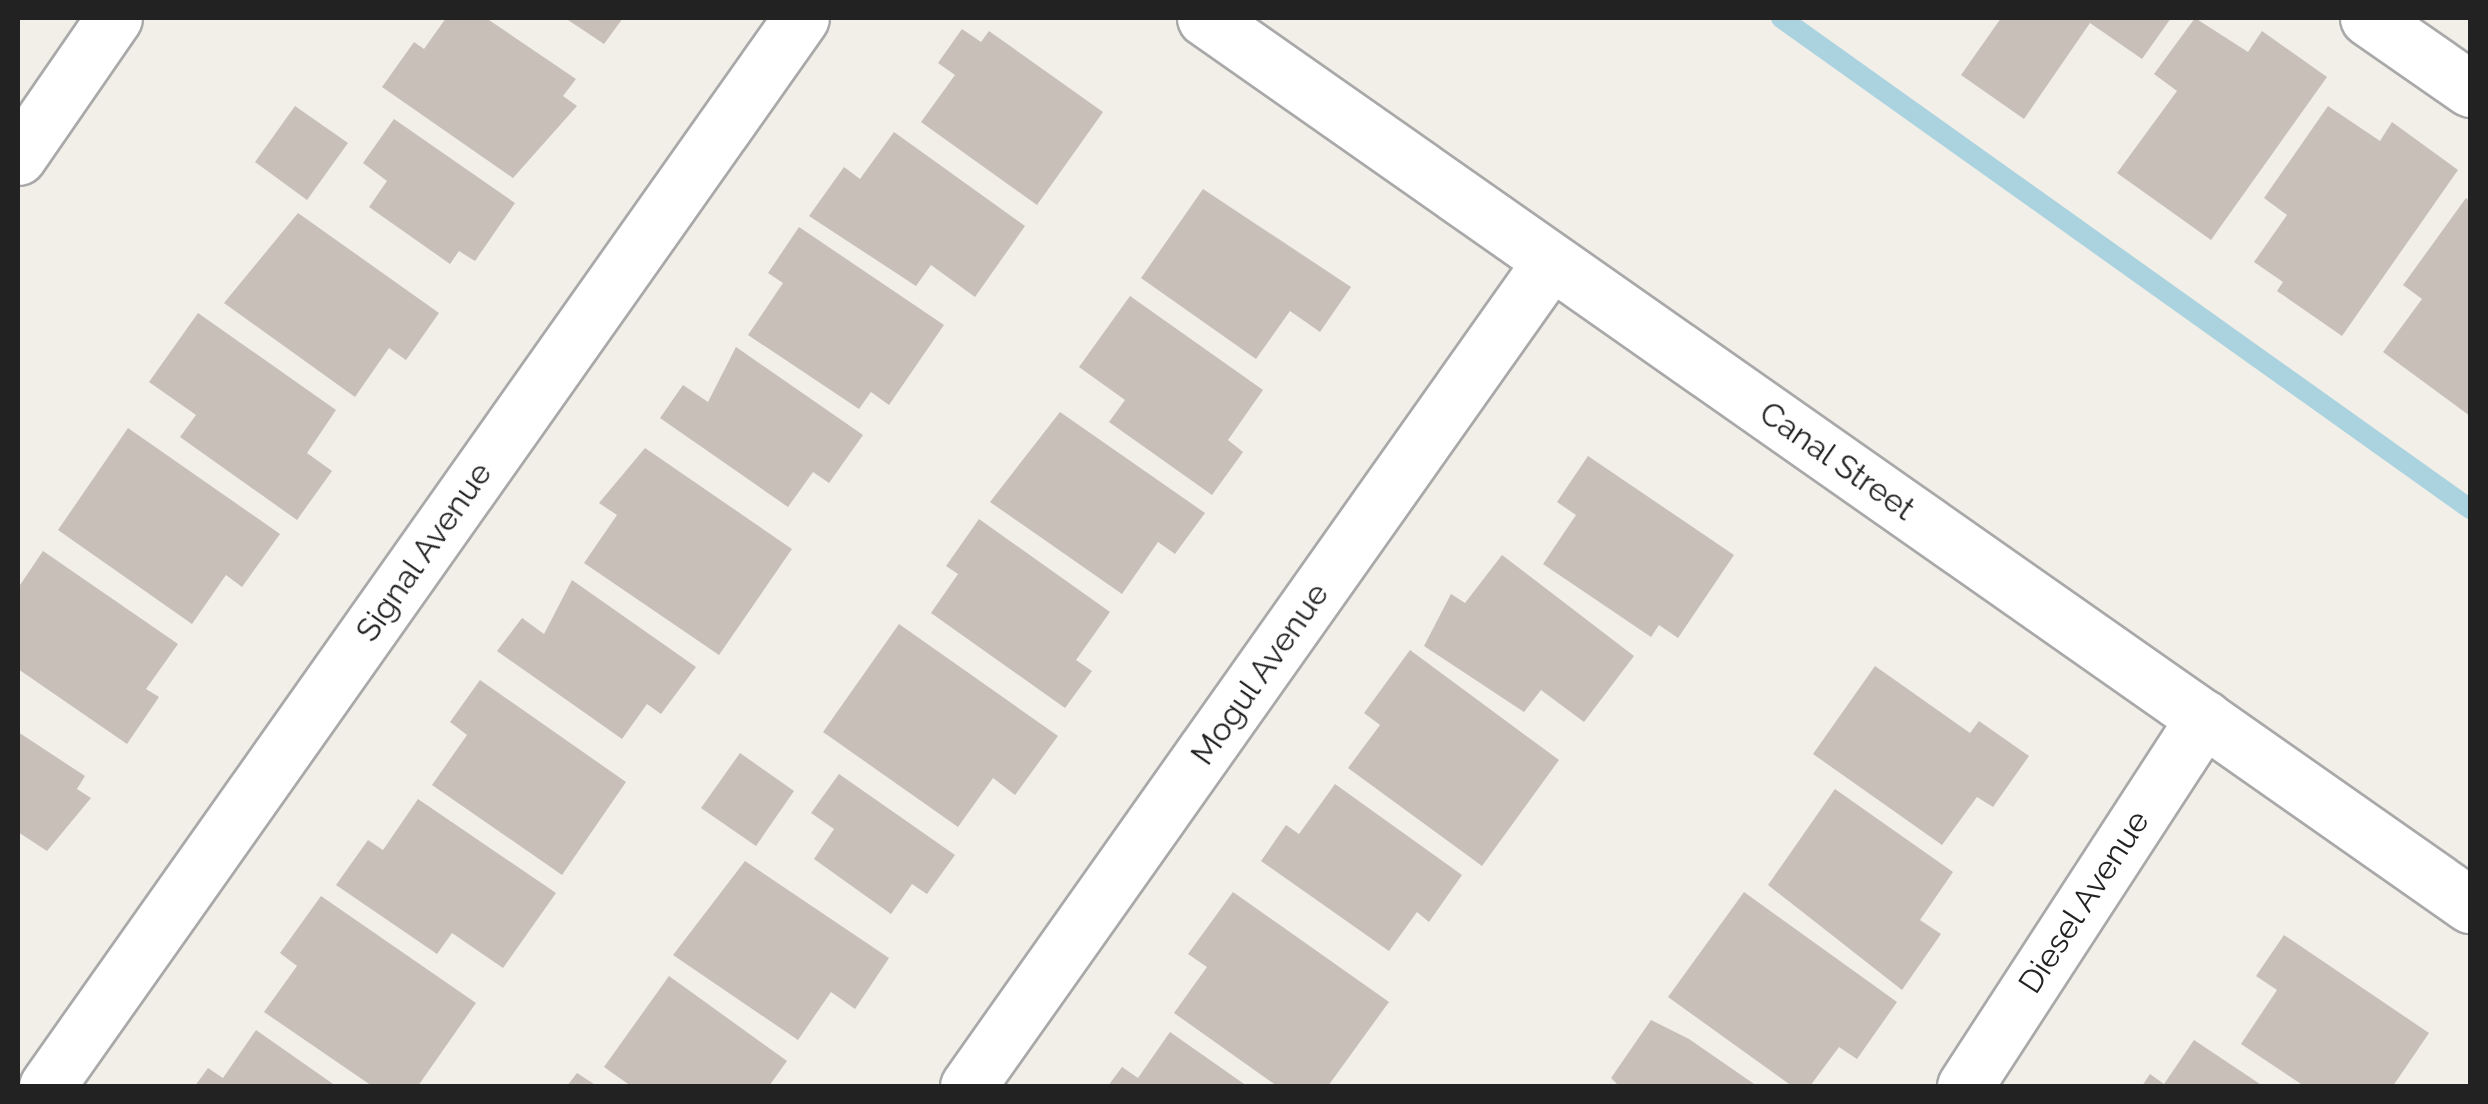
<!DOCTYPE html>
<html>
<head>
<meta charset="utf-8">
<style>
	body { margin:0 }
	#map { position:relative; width:2488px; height:1104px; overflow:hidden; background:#f2efe9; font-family:Raleway,sans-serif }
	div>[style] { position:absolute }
	.stream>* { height:20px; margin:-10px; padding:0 10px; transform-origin:10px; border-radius:10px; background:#aad3df }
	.building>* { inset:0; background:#c7bfb8 }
	.roads { filter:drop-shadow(2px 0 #a9a9a9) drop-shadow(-2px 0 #a9a9a9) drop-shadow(0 2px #a9a9a9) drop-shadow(0 -2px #a9a9a9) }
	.minor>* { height:55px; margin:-27.5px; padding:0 27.5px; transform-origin:27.5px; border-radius:27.5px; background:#fff }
	.tertiary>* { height:55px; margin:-27.5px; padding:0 27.5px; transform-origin:27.5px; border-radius:27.5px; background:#fff }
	span { translate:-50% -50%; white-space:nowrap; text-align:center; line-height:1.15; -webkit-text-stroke:8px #fff; paint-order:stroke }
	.street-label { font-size:32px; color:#222 }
	.frame { position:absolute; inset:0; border:20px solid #222; pointer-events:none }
</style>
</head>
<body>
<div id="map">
	<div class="stream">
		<i style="left:1781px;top:18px;width:846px;rotate:35.47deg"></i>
	</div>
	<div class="building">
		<i style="clip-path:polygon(446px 18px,486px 18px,576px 79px,563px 96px,577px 106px,513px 178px,382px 87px,414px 42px,424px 49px)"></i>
		<i style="clip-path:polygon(565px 18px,623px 18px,604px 44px)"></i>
		<i style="clip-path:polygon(2001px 18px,2171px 18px,2142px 59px,2090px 23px,2024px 119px,1961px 75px)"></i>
		<i style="clip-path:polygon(2195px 18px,2248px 52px,2262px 31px,2327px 77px,2211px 240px,2117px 173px,2177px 91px,2154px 74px)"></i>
		<i style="clip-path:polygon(962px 29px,981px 42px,989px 31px,1103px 112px,1037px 205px,921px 122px,955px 75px,938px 63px)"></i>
		<i style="clip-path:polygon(295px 106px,348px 143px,307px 200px,255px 162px)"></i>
		<i style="clip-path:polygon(2328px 106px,2380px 141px,2392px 122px,2458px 170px,2342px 336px,2277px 291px,2283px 282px,2254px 262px,2287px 215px,2264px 198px)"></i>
		<i style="clip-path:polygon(394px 119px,515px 203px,475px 261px,459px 251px,450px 264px,369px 207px,387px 181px,363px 163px)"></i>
		<i style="clip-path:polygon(894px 132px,1025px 226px,975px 297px,931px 265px,916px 286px,809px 216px,844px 167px,860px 179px)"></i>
		<i style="clip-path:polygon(1203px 189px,1351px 287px,1320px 332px,1290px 311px,1256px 359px,1141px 278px)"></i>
		<i style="clip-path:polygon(2466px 198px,2470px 202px,2470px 416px,2383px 352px,2422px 299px,2403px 285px)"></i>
		<i style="clip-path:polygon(298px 213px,439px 313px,406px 360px,389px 348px,355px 397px,224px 303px)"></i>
		<i style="clip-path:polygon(799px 227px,944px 325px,889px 405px,871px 392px,859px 409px,748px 335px,783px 283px,768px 273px)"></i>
		<i style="clip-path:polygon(1130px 296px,1263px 390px,1228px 440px,1243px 452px,1212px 495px,1109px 422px,1125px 400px,1079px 367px)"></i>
		<i style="clip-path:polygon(198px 313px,336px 410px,307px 453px,332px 471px,297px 520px,180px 437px,196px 415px,149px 382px)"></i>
		<i style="clip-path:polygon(736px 347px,863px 435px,829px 483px,813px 472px,788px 507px,660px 418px,683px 385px,708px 402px)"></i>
		<i style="clip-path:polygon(1060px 412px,1205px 513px,1175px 554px,1158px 542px,1122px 594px,990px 502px)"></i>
		<i style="clip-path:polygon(128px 428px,280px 534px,242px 587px,226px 575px,192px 624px,58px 530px)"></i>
		<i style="clip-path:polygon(645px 448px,792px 549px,719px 655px,584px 563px,617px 515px,599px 503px)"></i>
		<i style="clip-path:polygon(1588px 456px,1734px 555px,1678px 638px,1659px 625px,1651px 637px,1543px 564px,1576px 515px,1557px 502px)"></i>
		<i style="clip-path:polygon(979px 519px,1110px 612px,1076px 660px,1092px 671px,1065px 708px,931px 613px,958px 574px,946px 566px)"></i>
		<i style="clip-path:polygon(43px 551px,178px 644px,146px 689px,159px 697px,127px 744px,18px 669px,18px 588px)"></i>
		<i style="clip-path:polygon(1502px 555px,1634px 656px,1584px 722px,1541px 690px,1524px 712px,1424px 646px,1451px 594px,1465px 603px)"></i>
		<i style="clip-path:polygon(572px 580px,696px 667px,661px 714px,647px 704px,622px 739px,497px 651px,522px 618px,544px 634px)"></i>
		<i style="clip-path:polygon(899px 624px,1058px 736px,1015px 795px,993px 778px,958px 827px,823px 732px)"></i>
		<i style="clip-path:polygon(1410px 650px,1559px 760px,1482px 866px,1348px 768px,1380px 725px,1364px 713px)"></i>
		<i style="clip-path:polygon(1875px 666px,1970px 733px,1979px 721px,2029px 756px,1993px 807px,1977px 797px,1942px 845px,1813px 754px)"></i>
		<i style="clip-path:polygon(480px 680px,626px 782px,562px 875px,432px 785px,467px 735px,450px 722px)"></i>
		<i style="clip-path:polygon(18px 732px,85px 776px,77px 789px,91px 798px,47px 851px,18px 832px)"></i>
		<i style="clip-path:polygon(740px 753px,794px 791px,756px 846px,701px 808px)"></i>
		<i style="clip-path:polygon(839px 774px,955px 855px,927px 894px,912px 884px,891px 914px,814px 859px,834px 829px,811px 813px)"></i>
		<i style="clip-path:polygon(1335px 784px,1462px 875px,1429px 922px,1417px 912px,1389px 951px,1261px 861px,1286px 825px,1299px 834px)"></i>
		<i style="clip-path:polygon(1835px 789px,1953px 872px,1920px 920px,1941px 934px,1902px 990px,1768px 885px)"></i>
		<i style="clip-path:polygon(418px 799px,556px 893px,503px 968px,452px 933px,437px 954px,336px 885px,368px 840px,383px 850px)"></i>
		<i style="clip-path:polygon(745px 861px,889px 958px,855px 1009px,831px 992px,798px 1040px,673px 955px)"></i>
		<i style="clip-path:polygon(1233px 892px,1389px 1002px,1328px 1086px,1277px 1086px,1174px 1013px,1207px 967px,1188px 954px)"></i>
		<i style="clip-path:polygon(1744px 892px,1897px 1002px,1857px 1059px,1839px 1047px,1810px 1086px,1792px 1086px,1668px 997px)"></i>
		<i style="clip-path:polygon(321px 896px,476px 1003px,418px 1086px,372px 1086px,264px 1012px,297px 966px,280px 953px)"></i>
		<i style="clip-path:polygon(2284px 935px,2429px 1033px,2393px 1086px,2304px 1086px,2241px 1044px,2277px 990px,2256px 976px)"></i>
		<i style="clip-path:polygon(669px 976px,787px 1061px,769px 1086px,631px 1086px,604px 1067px)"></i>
		<i style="clip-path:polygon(1651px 1020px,1689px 1039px,1757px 1086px,1619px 1086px,1611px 1078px)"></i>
		<i style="clip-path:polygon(256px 1030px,336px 1086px,195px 1086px,208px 1068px,223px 1078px)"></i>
		<i style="clip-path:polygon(1170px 1032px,1247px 1086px,1108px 1086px,1122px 1067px,1138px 1078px)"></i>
		<i style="clip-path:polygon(2194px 1040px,2263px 1086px,2142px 1086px,2150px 1074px,2164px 1084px)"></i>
		<i style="clip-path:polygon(577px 1073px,597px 1086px,567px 1086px)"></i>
	</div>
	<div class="roads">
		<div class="minor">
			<i style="left:1205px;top:18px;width:1545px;rotate:35.04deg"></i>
			<i style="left:2368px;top:18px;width:124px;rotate:34.8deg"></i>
			<i style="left:47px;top:1086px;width:1307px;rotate:-54.78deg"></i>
			<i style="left:968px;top:1086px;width:1010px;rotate:-54.75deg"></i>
			<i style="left:1965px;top:1086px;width:439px;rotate:-57deg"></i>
		</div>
		<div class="tertiary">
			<i style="left:18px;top:157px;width:169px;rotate:-55.4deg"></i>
		</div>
	</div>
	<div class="street-label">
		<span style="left:1837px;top:461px;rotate:35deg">Canal Street</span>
		<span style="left:424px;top:552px;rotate:-55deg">Signal Avenue</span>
		<span style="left:1260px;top:674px;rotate:-55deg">Mogul Avenue</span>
		<span style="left:2084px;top:902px;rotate:-57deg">Diesel Avenue</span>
	</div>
	<div class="frame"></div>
</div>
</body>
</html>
